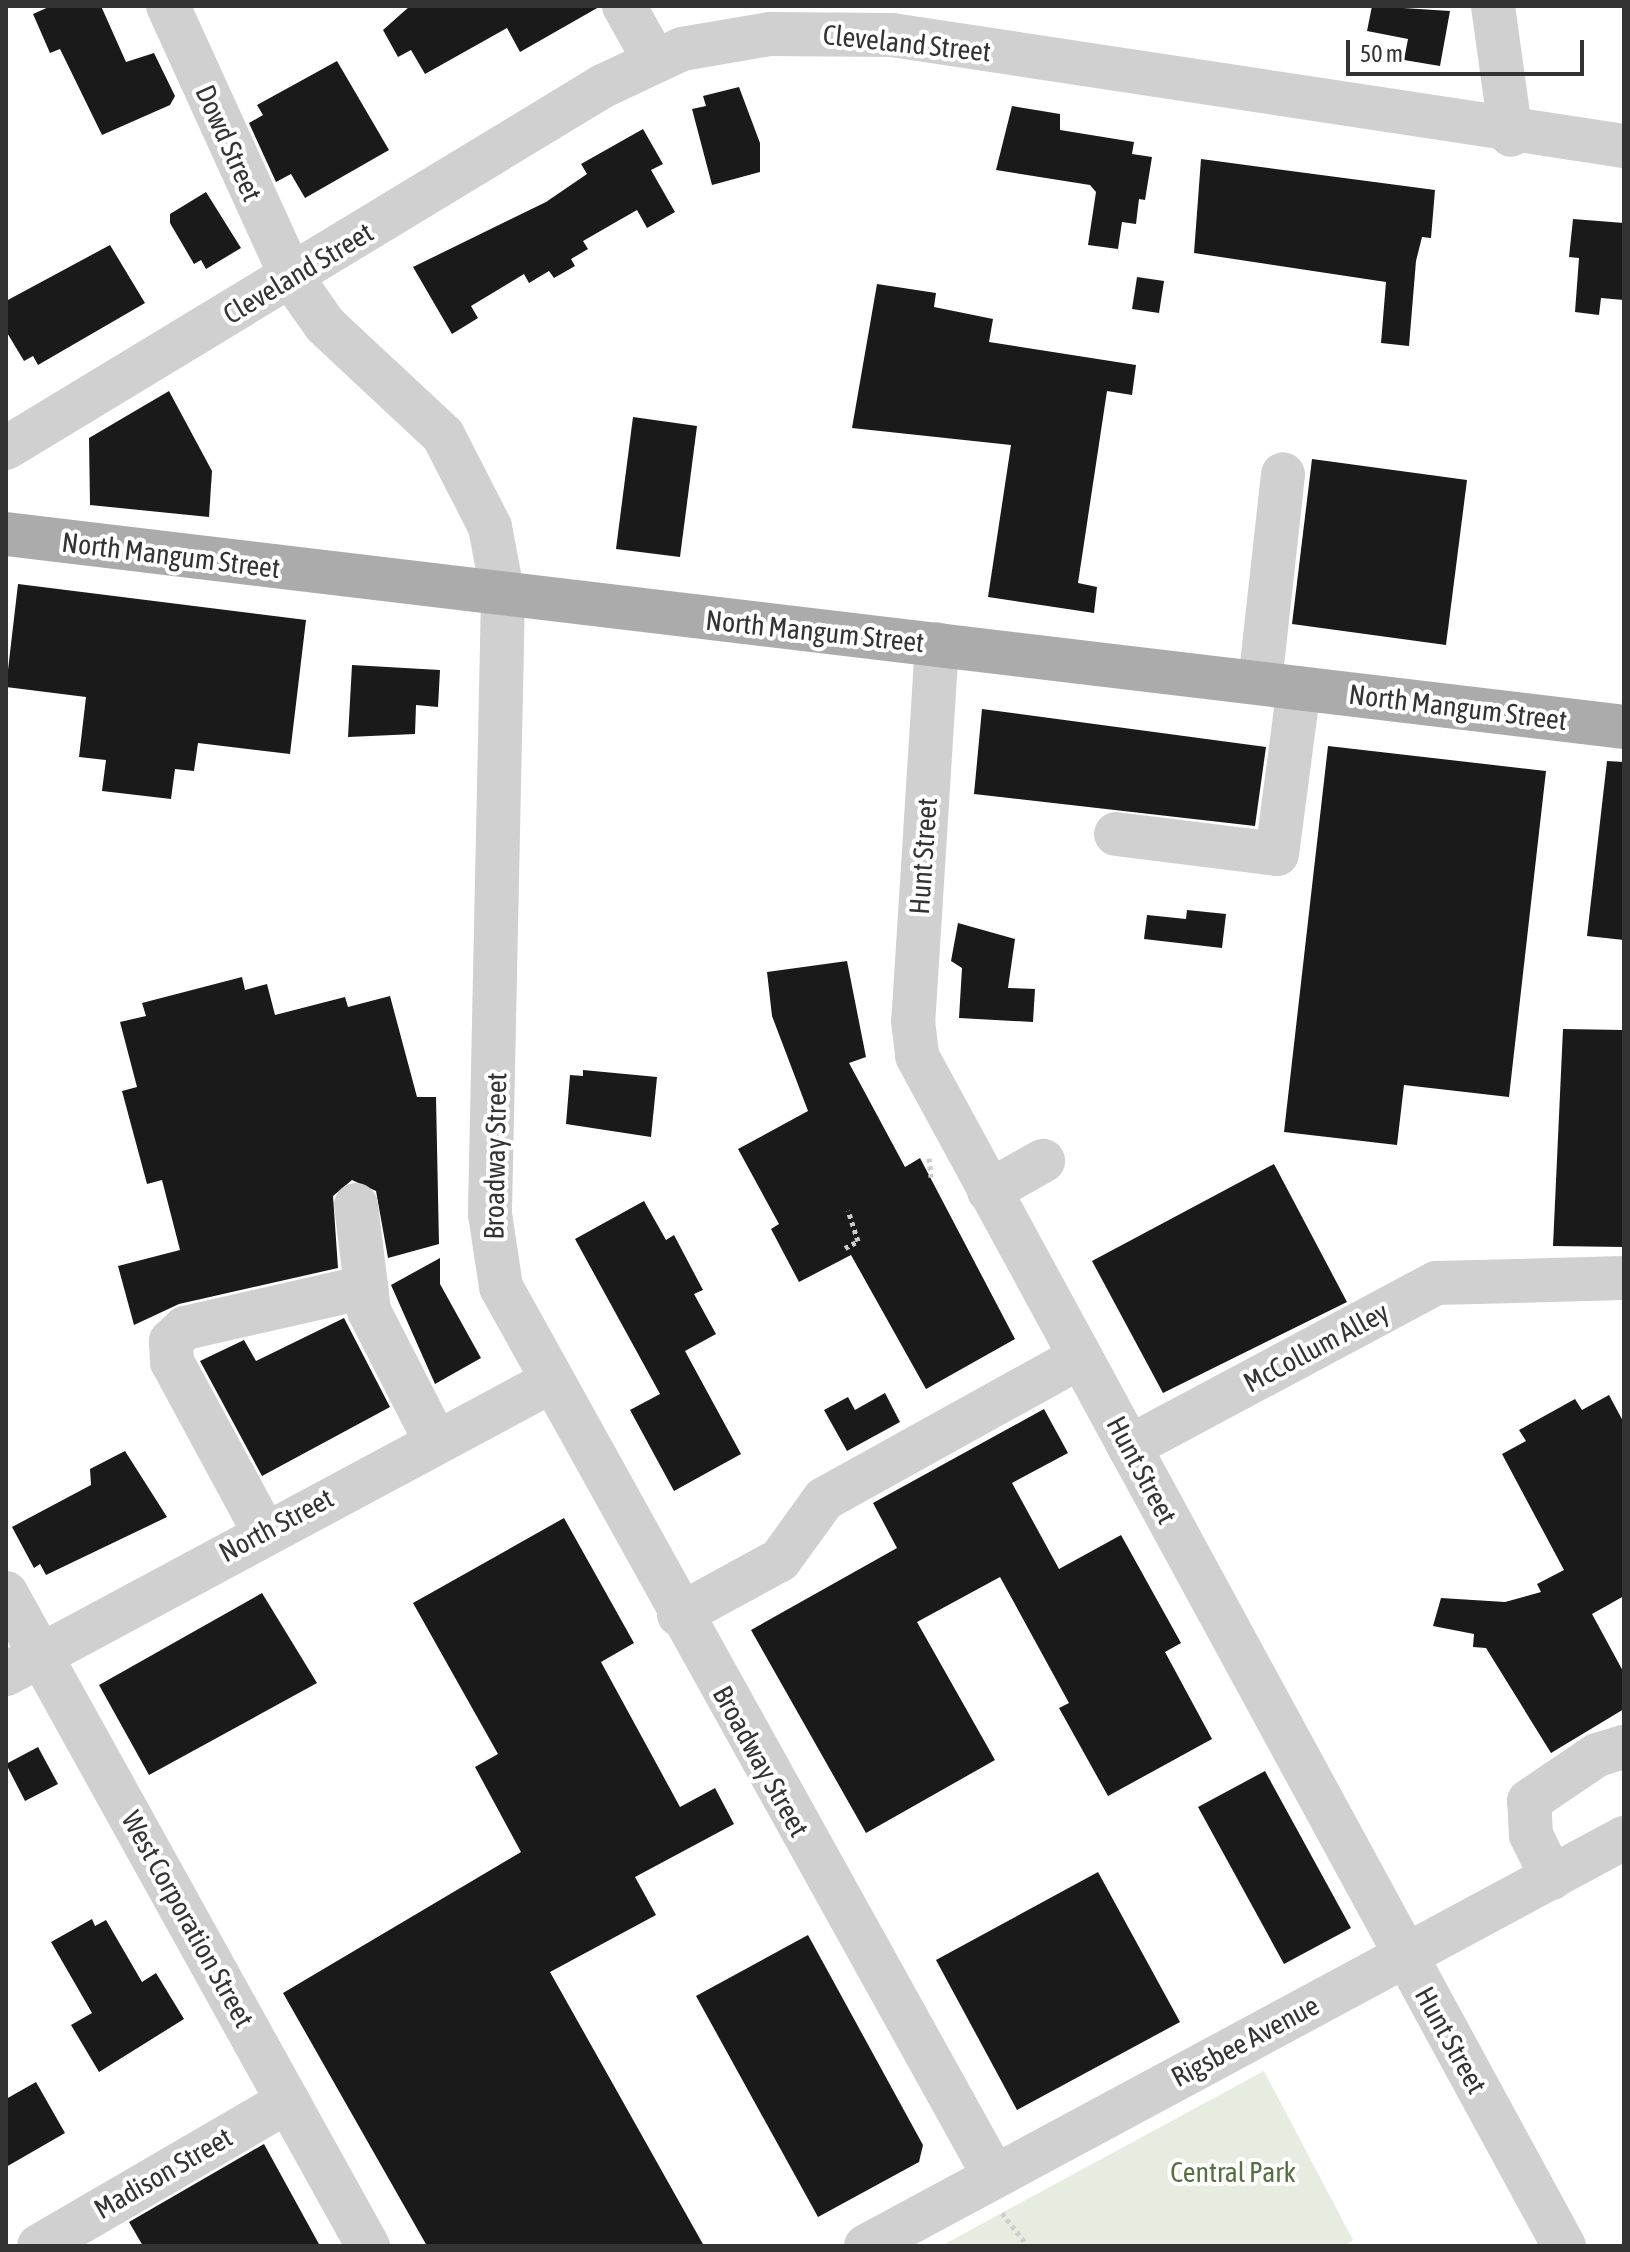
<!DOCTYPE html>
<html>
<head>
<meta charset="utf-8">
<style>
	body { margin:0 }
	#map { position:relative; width:1630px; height:2252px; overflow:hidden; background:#fff; font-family:"Asap Condensed",sans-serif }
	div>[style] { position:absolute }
	.green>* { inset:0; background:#e6ecdf }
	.building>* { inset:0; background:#1a1a1a }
	.path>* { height:5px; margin-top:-2.5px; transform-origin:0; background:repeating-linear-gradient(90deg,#cdcdcd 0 4px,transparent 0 8px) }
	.minor>* { height:44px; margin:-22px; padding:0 22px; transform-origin:22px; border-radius:22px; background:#d0d0d0 }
	.major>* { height:44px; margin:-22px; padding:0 22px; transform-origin:22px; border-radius:22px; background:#ababab }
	span { translate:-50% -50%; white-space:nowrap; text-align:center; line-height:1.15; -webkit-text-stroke:8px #fff; paint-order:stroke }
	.street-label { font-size:28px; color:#333 }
	.park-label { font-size:28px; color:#56703f }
	.frame { position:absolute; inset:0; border:8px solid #333; pointer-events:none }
	.scale { position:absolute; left:1346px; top:40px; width:238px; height:36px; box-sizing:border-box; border:4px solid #333; border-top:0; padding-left:10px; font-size:24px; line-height:28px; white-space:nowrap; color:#333; -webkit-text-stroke:6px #fff; paint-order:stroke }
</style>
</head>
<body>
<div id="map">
	<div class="green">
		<i style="clip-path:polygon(1264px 2071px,1353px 2240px,1345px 2246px,941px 2246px)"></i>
	</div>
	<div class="building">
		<i style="clip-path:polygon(51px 6px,101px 6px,126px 62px,154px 53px,175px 96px,170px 105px,102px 135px,60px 49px,50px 53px,33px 14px)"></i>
		<i style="clip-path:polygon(410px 6px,599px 6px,599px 7px,520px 52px,507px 28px,425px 74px,411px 50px,398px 57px,383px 30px)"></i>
		<i style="clip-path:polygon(1372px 6px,1450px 11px,1440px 66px,1404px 60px,1408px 39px,1367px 31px)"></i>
		<i style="clip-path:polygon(337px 61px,389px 150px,305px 198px,291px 174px,276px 182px,249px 123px,263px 115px,257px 105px)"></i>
		<i style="clip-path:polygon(739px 87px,760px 143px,760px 172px,712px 185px,692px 109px,706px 106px,703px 96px)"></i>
		<i style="clip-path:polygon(1012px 106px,1060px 114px,1060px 130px,1134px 142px,1132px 154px,1152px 157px,1145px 200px,1139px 199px,1136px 224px,1122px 222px,1118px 249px,1088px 245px,1096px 192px,1090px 185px,996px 170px)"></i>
		<i style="clip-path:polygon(643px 129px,663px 164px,651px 170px,675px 212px,647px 228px,637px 210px,583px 241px,588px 249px,571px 259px,575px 266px,554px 278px,549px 271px,529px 283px,524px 274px,471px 306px,478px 318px,452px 334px,413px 267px,546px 202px,587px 174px,581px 164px)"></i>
		<i style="clip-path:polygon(1201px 159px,1435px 190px,1431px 238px,1422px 237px,1416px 261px,1409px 346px,1381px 343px,1386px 282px,1194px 253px)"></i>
		<i style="clip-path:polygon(206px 192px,241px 248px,206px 269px,201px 260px,194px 264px,170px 223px,170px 214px)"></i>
		<i style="clip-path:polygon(1573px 219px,1624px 223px,1624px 300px,1601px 298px,1599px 315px,1575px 312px,1579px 258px,1569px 257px)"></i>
		<i style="clip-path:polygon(110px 245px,145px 303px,38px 365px,33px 356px,24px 361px,6px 331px,6px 301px)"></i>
		<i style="clip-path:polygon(1137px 277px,1164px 281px,1159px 313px,1132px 309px)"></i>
		<i style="clip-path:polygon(877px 284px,936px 293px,934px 307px,993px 319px,989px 342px,1136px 365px,1132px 395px,1107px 391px,1078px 583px,1097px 587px,1094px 613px,988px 597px,1011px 445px,852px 428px)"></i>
		<i style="clip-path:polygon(169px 391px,212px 471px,209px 517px,90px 505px,89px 438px)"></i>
		<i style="clip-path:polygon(633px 417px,697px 426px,680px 557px,616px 549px)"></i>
		<i style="clip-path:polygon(1312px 459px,1467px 480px,1446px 645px,1292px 624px)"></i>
		<i style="clip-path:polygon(18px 584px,306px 620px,290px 754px,198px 743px,194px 771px,175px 769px,171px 799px,102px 791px,106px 760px,79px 757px,86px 697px,6px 687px)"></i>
		<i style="clip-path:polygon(352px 665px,440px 670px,438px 707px,416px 705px,415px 734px,348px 737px)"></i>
		<i style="clip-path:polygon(982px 709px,1266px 747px,1255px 826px,974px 794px)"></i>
		<i style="clip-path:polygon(1328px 746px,1546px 771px,1509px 1097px,1404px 1085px,1397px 1145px,1284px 1132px)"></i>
		<i style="clip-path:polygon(1607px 761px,1624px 762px,1624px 940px,1587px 936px)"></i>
		<i style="clip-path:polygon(1187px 910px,1226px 914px,1222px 948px,1144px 939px,1147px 915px,1186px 919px)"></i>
		<i style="clip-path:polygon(958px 923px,1015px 939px,1008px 988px,1035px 989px,1033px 1022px,959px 1018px,962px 968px,951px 961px)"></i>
		<i style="clip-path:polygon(847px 961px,866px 1057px,849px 1063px,905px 1167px,920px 1158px,1015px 1339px,926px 1389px,851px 1255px,799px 1282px,771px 1229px,779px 1224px,738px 1149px,808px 1111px,772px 1016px,767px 972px)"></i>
		<i style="clip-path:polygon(242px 977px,245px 990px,267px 984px,275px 1015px,345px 997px,348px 1007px,390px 996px,417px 1097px,436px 1097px,439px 1244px,388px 1258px,376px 1191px,352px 1180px,333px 1196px,338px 1268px,179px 1304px,134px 1325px,118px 1266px,180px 1250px,162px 1180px,147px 1184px,122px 1091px,137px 1087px,120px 1022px,146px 1016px,142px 1003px)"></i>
		<i style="clip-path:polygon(1563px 1029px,1624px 1030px,1624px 1247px,1553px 1246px)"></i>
		<i style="clip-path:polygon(583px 1070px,657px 1077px,651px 1137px,566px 1124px,570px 1075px,583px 1076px)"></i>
		<i style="clip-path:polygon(1274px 1164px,1347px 1302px,1163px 1393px,1092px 1261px)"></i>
		<i style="clip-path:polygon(644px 1201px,666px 1240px,674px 1235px,703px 1290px,694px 1294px,716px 1334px,685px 1351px,741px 1454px,674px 1491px,630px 1410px,660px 1394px,575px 1239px)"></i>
		<i style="clip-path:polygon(440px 1258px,440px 1284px,481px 1358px,435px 1384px,391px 1285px)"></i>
		<i style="clip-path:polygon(344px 1318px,390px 1407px,262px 1476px,200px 1361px,244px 1340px,256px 1361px)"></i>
		<i style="clip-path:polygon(885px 1393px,900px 1422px,847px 1451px,824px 1410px,848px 1397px,855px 1410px)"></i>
		<i style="clip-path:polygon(1609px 1395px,1624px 1423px,1624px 1596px,1592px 1614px,1624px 1673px,1624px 1709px,1551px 1753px,1486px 1648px,1473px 1647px,1474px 1634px,1433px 1626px,1441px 1598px,1505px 1602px,1541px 1592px,1537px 1584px,1564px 1570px,1502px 1454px,1526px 1441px,1519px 1430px,1575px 1399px,1582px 1410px)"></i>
		<i style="clip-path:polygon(1044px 1409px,1068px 1453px,1012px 1483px,1059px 1569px,1121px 1535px,1181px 1643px,1165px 1652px,1212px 1739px,1108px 1796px,1059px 1708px,1069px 1703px,1000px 1577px,917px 1622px,995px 1760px,866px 1833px,751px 1630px,897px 1548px,873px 1503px)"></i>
		<i style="clip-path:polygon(125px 1451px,167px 1517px,46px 1575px,40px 1564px,34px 1568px,12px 1527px,91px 1485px,90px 1469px)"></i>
		<i style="clip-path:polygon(564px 1518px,634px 1643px,601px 1662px,680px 1807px,715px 1788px,734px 1824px,635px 1877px,656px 1915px,550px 1972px,704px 2246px,427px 2246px,283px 1993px,521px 1852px,475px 1767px,498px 1754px,413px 1603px)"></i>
		<i style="clip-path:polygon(262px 1593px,317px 1683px,149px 1775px,99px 1685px)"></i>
		<i style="clip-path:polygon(38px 1747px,58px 1784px,25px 1801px,6px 1764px)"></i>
		<i style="clip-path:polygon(1265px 1771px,1351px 1928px,1284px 1964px,1198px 1807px)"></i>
		<i style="clip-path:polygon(1098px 1872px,1180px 2022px,1017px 2110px,936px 1960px)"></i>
		<i style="clip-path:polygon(92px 1919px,95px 1926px,106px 1920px,142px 1982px,156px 1973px,184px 2019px,99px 2072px,71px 2025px,92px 2013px,51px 1942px)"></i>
		<i style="clip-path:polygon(808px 1935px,923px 2145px,919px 2162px,818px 2217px,696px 1996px)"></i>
		<i style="clip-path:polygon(36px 2082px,65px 2133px,6px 2167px,6px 2099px)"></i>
		<i style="clip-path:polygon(264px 2144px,320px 2246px,143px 2246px,129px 2222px)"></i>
	</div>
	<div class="path">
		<i style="left:929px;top:1158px;width:19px;rotate:84deg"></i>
		<i style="left:845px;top:1248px;width:15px;rotate:-28deg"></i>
		<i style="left:858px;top:1241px;width:32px;rotate:-108deg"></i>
		<i style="left:1002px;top:2213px;width:42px;rotate:51.8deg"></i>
	</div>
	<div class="minor">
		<i style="left:168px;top:6px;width:299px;rotate:65.5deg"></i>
		<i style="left:292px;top:278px;width:57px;rotate:54.9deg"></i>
		<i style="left:325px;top:325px;width:161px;rotate:43deg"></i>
		<i style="left:443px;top:435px;width:103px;rotate:62.9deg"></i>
		<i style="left:490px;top:527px;width:70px;rotate:79.3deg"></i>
		<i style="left:503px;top:596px;width:618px;rotate:91.21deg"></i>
		<i style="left:490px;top:1214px;width:74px;rotate:81.4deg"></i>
		<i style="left:501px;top:1287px;width:1014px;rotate:60.98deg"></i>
		<i style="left:624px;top:6px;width:63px;rotate:60.6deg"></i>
		<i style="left:1493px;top:6px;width:130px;rotate:82.1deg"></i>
		<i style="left:6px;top:448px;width:698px;rotate:-31.23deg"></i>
		<i style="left:603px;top:86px;width:87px;rotate:-25.1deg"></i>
		<i style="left:682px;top:49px;width:89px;rotate:-9.7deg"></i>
		<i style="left:770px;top:34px;width:122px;rotate:0.5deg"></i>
		<i style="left:892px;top:35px;width:740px;rotate:8.62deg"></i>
		<i style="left:937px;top:644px;width:378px;rotate:93.6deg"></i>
		<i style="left:913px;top:1021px;width:35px;rotate:83deg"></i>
		<i style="left:917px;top:1056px;width:1355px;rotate:61.47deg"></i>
		<i style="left:1260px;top:683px;width:210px;rotate:-83.7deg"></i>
		<i style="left:1116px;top:834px;width:162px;rotate:7.1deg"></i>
		<i style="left:1277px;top:854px;width:167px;rotate:-82.5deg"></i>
		<i style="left:989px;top:1191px;width:62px;rotate:-29.1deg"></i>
		<i style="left:356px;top:1205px;width:107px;rotate:83deg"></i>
		<i style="left:369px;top:1311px;width:147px;rotate:62.9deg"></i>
		<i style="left:1129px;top:1447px;width:348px;rotate:-28.1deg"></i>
		<i style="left:1436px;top:1283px;width:188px;rotate:-1.5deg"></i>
		<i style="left:264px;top:1532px;width:193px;rotate:-118.4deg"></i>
		<i style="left:172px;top:1362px;width:21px;rotate:-93deg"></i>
		<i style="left:171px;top:1341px;width:19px;rotate:-43deg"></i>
		<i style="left:185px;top:1328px;width:186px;rotate:-12.8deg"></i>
		<i style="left:6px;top:1593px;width:747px;rotate:61deg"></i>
		<i style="left:679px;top:1615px;width:115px;rotate:-28.6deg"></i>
		<i style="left:780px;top:1560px;width:75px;rotate:-54.2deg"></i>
		<i style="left:824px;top:1499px;width:293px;rotate:-29deg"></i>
		<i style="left:6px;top:1674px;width:617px;rotate:-28.23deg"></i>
		<i style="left:1552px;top:1878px;width:48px;rotate:-116deg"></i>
		<i style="left:1531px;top:1835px;width:34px;rotate:-93deg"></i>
		<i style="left:1529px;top:1801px;width:82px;rotate:-34.1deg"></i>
		<i style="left:1597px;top:1755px;width:28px;rotate:-17deg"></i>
		<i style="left:39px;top:2246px;width:288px;rotate:-30.2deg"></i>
		<i style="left:866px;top:2246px;width:861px;rotate:-28.29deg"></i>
	</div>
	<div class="major">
		<i style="left:6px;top:534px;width:1629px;rotate:6.8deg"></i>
	</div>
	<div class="street-label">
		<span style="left:907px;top:43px;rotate:6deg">Cleveland Street</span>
		<span style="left:229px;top:143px;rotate:66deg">Dowd Street</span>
		<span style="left:298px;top:273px;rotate:-31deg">Cleveland Street</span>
		<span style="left:171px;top:555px;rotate:7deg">North Mangum Street</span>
		<span style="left:815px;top:631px;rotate:6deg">North Mangum Street</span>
		<span style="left:1458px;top:707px;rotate:7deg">North Mangum Street</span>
		<span style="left:923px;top:856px;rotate:-86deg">Hunt Street</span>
		<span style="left:495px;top:1156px;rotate:-89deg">Broadway Street</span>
		<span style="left:1316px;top:1347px;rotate:-28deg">McCollum Alley</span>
		<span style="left:1142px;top:1470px;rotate:62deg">Hunt Street</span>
		<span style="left:276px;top:1525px;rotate:-28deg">North Street</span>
		<span style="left:761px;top:1761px;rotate:61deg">Broadway Street</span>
		<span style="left:188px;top:1919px;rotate:61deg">West Corporation Street</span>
		<span style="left:1451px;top:2040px;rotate:61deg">Hunt Street</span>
		<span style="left:1245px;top:2041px;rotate:-28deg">Rigsbee Avenue</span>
		<span style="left:163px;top:2173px;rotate:-30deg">Madison Street</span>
	</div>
	<div class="park-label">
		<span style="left:1233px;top:2172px">Central Park</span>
	</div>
	<div class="frame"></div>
	<div class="scale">50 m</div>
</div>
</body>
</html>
